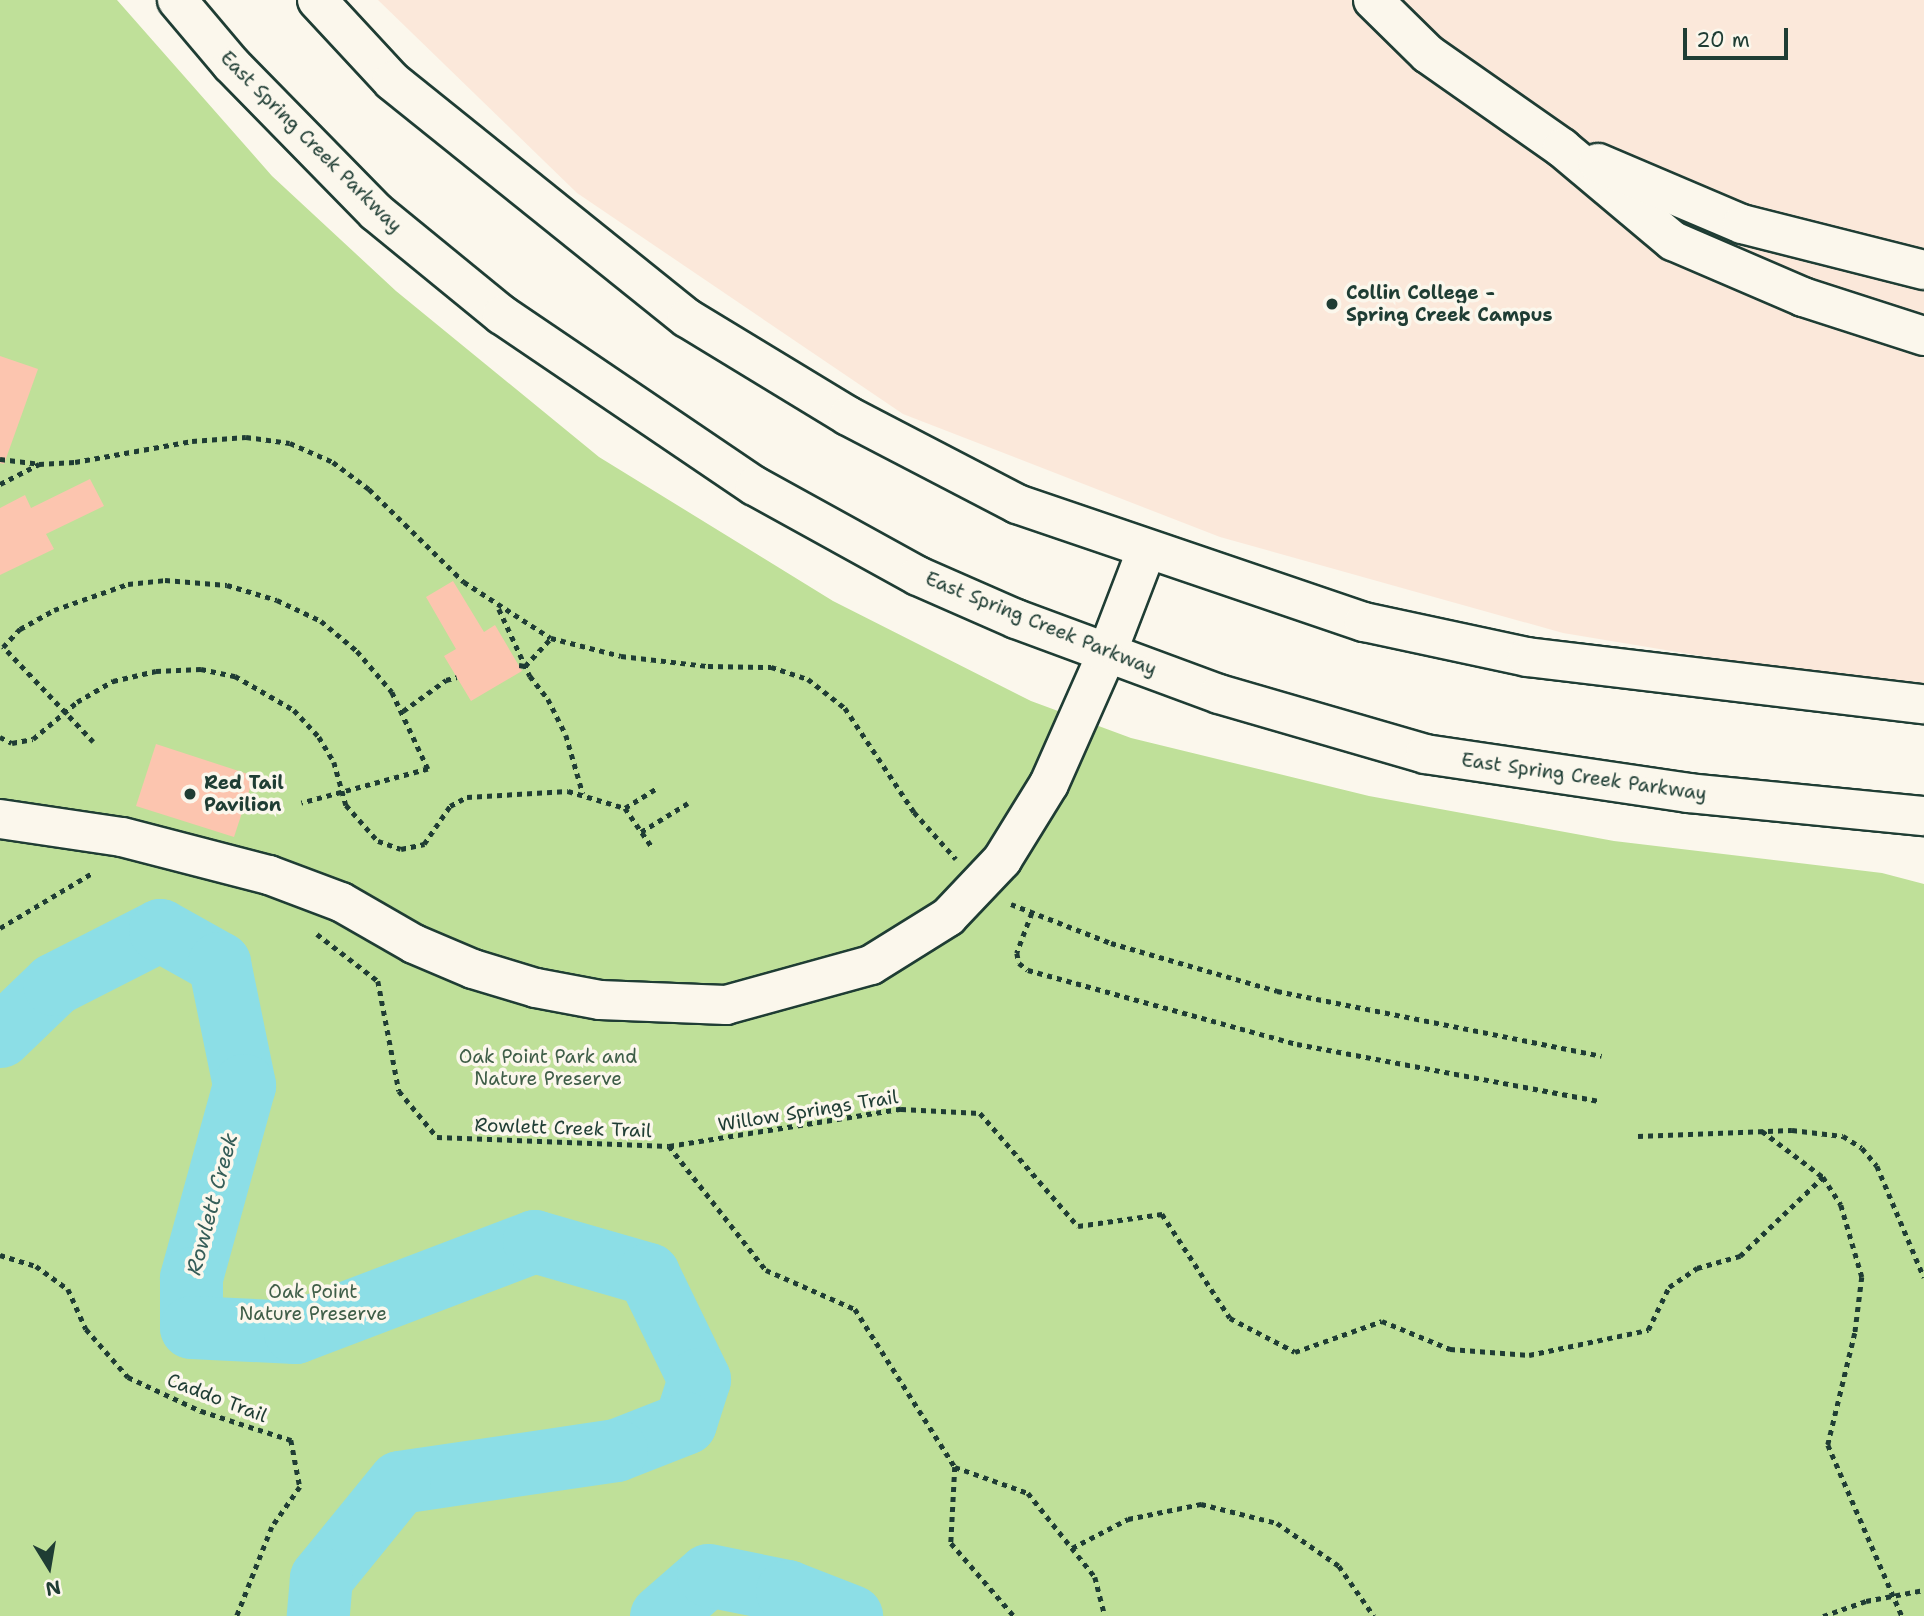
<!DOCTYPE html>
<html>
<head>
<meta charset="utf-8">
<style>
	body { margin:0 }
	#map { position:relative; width:1924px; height:1616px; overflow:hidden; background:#fbf7ec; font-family:"Shantell Sans",sans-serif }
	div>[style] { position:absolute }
	.built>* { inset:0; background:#fbe8da }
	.green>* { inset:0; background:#bfe099 }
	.river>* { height:63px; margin:-31.5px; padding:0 31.5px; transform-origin:31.5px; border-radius:31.5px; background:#8cdee6 }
	.building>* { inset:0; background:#fcc5af }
	.path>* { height:4.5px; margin-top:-2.25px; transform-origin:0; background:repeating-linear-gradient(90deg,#1f3d34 0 5px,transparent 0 10px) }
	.roads { filter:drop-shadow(2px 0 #1f3d34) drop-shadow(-2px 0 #1f3d34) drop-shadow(0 2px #1f3d34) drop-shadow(0 -2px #1f3d34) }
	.minor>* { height:38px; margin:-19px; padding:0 19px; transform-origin:19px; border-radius:19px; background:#fbf7ec }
	.major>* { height:38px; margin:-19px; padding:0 19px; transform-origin:19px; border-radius:19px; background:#fbf7ec }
	.dots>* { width:19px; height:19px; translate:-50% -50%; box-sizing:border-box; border:4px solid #fbf7ec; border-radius:50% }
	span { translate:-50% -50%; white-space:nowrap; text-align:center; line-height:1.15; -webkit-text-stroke:7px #fbf7ec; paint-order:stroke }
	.street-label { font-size:19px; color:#1f3d34 }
	.poi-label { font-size:19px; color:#1f3d34; font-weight:700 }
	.left { translate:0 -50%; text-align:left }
	.park-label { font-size:19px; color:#3f5e48 }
	.water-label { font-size:21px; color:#355d58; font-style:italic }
	.north { position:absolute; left:14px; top:1532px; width:70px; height:70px; -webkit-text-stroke:5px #fbf7ec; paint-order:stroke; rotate:169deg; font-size:19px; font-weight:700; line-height:28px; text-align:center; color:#1f3d34 }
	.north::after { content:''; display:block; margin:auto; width:24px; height:32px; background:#1f3d34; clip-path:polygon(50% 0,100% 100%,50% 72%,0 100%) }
	.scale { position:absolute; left:1683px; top:28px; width:105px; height:32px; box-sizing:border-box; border:4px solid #1f3d34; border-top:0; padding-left:9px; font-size:21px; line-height:24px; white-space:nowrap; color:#1f3d34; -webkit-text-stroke:5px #fbf7ec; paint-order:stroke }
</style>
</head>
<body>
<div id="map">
	<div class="built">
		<i style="clip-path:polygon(378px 0,1924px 0,1924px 693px,1563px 633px,1220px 537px,903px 414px,577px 193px)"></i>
	</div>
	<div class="green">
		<i style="clip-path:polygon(0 0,117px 0,272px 176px,396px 291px,599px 457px,833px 601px,1031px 701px,1131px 738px,1369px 796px,1614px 841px,1882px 873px,1924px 884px,1924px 1616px,0 1616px)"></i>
	</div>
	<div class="river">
		<i style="left:0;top:1036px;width:75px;rotate:-43.9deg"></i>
		<i style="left:54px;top:984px;width:119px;rotate:-27deg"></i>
		<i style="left:160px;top:930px;width:68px;rotate:29.2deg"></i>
		<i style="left:219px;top:963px;width:125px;rotate:78.4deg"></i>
		<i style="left:244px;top:1085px;width:200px;rotate:105.4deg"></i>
		<i style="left:191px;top:1278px;width:49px;rotate:90deg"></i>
		<i style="left:191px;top:1327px;width:104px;rotate:2.8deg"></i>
		<i style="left:295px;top:1332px;width:256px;rotate:-20.8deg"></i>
		<i style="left:534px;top:1241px;width:119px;rotate:16.1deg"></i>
		<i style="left:648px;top:1274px;width:117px;rotate:64.1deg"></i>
		<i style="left:699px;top:1379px;width:46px;rotate:107.7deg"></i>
		<i style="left:685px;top:1423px;width:74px;rotate:158.6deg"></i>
		<i style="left:616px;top:1450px;width:219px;rotate:171.6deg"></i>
		<i style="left:399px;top:1482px;width:124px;rotate:129.1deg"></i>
		<i style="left:321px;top:1578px;width:38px;rotate:95deg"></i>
		<i style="left:661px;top:1616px;width:62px;rotate:-41.1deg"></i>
		<i style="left:708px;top:1575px;width:81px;rotate:11.4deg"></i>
		<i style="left:787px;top:1591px;width:69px;rotate:21.3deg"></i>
	</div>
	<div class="building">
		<i style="clip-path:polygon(0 356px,38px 369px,4px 464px,0 463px)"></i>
		<i style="clip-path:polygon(90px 479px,104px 506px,46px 534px,54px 549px,0 575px,0 508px,25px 495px,31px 508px)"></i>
		<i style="clip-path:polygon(453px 581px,484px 632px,495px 625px,522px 671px,471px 701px,444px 656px,456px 649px,426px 597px)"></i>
		<i style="clip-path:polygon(156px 744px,254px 776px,234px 837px,136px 806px)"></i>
	</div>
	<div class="path">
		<i style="left:0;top:459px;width:39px;rotate:7deg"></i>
		<i style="left:39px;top:464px;width:36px;rotate:-3deg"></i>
		<i style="left:75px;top:462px;width:119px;rotate:-10.2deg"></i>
		<i style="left:192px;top:441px;width:54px;rotate:-4.2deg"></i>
		<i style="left:246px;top:437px;width:44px;rotate:7.8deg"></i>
		<i style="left:290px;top:443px;width:47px;rotate:23.8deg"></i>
		<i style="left:333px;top:462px;width:45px;rotate:36.9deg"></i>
		<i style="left:369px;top:489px;width:133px;rotate:44.4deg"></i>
		<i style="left:464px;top:582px;width:103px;rotate:32.8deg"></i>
		<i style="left:551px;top:638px;width:72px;rotate:14.4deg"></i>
		<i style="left:621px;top:656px;width:88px;rotate:6.6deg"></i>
		<i style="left:708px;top:666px;width:63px;rotate:0.9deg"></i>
		<i style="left:771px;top:667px;width:39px;rotate:18deg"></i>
		<i style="left:808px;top:679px;width:47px;rotate:38.1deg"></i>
		<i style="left:845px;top:708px;width:125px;rotate:56.4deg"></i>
		<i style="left:914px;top:812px;width:63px;rotate:48.2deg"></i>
		<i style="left:0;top:484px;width:44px;rotate:-27.1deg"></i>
		<i style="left:499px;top:609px;width:74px;rotate:65.2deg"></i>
		<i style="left:530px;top:676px;width:29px;rotate:52deg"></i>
		<i style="left:548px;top:699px;width:40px;rotate:63.4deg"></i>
		<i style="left:566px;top:735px;width:61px;rotate:73.9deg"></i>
		<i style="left:519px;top:665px;width:6px;rotate:9deg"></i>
		<i style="left:525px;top:666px;width:38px;rotate:-47deg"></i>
		<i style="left:403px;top:711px;width:53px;rotate:-35.8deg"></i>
		<i style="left:446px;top:680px;width:11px;rotate:-15deg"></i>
		<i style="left:0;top:737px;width:13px;rotate:27deg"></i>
		<i style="left:12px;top:743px;width:21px;rotate:-11deg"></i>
		<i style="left:33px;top:739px;width:57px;rotate:-40.1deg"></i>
		<i style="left:77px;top:702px;width:42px;rotate:-30.3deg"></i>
		<i style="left:113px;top:681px;width:44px;rotate:-13.1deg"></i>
		<i style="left:156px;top:671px;width:45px;rotate:-2.5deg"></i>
		<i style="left:201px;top:669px;width:35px;rotate:12deg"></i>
		<i style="left:235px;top:676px;width:68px;rotate:30deg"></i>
		<i style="left:294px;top:710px;width:37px;rotate:47deg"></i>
		<i style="left:319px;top:737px;width:29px;rotate:59deg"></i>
		<i style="left:334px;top:762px;width:45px;rotate:74.4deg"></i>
		<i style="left:346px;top:805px;width:48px;rotate:48.4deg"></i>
		<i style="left:378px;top:841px;width:24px;rotate:19deg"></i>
		<i style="left:401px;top:849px;width:24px;rotate:-12deg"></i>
		<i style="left:424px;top:844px;width:46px;rotate:-55.6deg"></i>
		<i style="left:450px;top:806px;width:19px;rotate:-28deg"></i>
		<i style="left:467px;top:797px;width:101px;rotate:-3.4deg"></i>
		<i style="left:568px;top:791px;width:59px;rotate:16.6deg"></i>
		<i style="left:625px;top:808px;width:47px;rotate:55.3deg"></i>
		<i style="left:93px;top:742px;width:131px;rotate:-133.5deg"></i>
		<i style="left:3px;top:647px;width:25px;rotate:-47deg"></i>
		<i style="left:20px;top:629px;width:39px;rotate:-29deg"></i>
		<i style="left:54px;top:610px;width:78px;rotate:-19.4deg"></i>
		<i style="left:128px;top:584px;width:37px;rotate:-6deg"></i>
		<i style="left:165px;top:580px;width:62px;rotate:4.6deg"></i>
		<i style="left:227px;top:585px;width:52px;rotate:16.7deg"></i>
		<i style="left:277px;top:600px;width:49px;rotate:25.5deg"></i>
		<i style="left:321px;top:621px;width:47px;rotate:39.8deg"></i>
		<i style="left:357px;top:651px;width:54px;rotate:49.5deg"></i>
		<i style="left:392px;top:692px;width:85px;rotate:64.9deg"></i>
		<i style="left:428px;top:769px;width:131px;rotate:164.9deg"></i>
		<i style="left:625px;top:808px;width:38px;rotate:-32deg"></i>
		<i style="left:641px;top:832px;width:55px;rotate:-31.7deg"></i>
		<i style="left:1011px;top:904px;width:107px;rotate:21.3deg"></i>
		<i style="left:1111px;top:943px;width:173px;rotate:16.1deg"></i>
		<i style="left:1277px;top:991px;width:331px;rotate:11.3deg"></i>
		<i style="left:1032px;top:913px;width:43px;rotate:110.6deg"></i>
		<i style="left:1017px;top:953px;width:10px;rotate:79deg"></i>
		<i style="left:1019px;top:963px;width:11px;rotate:38deg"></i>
		<i style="left:1028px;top:970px;width:279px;rotate:15.4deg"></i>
		<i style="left:1297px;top:1044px;width:306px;rotate:10.7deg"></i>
		<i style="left:0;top:928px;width:109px;rotate:-30.8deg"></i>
		<i style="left:317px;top:934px;width:77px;rotate:37.6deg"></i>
		<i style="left:378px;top:981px;width:112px;rotate:79.2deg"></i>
		<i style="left:399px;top:1091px;width:60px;rotate:50.4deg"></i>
		<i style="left:437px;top:1137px;width:232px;rotate:2.2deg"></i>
		<i style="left:669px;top:1146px;width:157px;rotate:52deg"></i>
		<i style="left:766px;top:1270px;width:97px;rotate:23.7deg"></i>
		<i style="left:855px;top:1309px;width:187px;rotate:57.7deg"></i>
		<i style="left:955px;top:1467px;width:76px;rotate:93deg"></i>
		<i style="left:951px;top:1543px;width:96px;rotate:49.2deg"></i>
		<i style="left:1762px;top:1131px;width:76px;rotate:37deg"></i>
		<i style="left:1638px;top:1136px;width:154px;rotate:-2.2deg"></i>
		<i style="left:1792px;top:1130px;width:51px;rotate:6.7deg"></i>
		<i style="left:1843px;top:1136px;width:22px;rotate:32deg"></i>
		<i style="left:1862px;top:1148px;width:23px;rotate:50deg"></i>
		<i style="left:1877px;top:1166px;width:121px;rotate:67.1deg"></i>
		<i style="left:669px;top:1146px;width:235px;rotate:-9.1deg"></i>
		<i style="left:901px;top:1109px;width:79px;rotate:2.9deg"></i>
		<i style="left:980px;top:1113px;width:150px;rotate:49.1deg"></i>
		<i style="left:1078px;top:1226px;width:85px;rotate:-8.1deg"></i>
		<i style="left:1162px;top:1214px;width:124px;rotate:56.8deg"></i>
		<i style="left:1230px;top:1318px;width:73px;rotate:27.6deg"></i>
		<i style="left:1295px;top:1352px;width:92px;rotate:-19.6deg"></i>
		<i style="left:1382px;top:1321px;width:74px;rotate:22.4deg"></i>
		<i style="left:1450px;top:1349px;width:79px;rotate:4.3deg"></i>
		<i style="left:1529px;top:1355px;width:122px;rotate:-11.9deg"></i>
		<i style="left:1648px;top:1330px;width:48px;rotate:-64deg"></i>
		<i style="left:1669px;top:1287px;width:34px;rotate:-34deg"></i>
		<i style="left:1697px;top:1268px;width:45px;rotate:-15.6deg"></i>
		<i style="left:1740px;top:1256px;width:115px;rotate:-43.6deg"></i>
		<i style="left:1823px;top:1177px;width:33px;rotate:57deg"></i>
		<i style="left:1841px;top:1205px;width:75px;rotate:73.7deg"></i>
		<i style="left:1862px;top:1277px;width:56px;rotate:97.1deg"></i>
		<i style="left:1855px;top:1333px;width:115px;rotate:103.6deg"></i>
		<i style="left:1828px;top:1445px;width:186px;rotate:66.6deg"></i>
		<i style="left:0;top:1255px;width:38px;rotate:17deg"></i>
		<i style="left:36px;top:1266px;width:39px;rotate:36deg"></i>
		<i style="left:68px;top:1289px;width:44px;rotate:65.8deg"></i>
		<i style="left:86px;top:1329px;width:64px;rotate:48.8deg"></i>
		<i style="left:128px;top:1377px;width:81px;rotate:25deg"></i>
		<i style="left:201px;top:1411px;width:95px;rotate:17.9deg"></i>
		<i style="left:291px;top:1440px;width:48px;rotate:79.2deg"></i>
		<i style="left:300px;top:1487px;width:49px;rotate:125deg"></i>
		<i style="left:272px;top:1527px;width:96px;rotate:111.5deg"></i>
		<i style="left:955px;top:1467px;width:77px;rotate:19.6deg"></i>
		<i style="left:1028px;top:1493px;width:107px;rotate:51.4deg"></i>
		<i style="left:1095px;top:1577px;width:40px;rotate:75.6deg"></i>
		<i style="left:1072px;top:1548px;width:63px;rotate:-27.4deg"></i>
		<i style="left:1128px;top:1519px;width:75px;rotate:-11.6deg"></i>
		<i style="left:1201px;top:1504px;width:78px;rotate:14deg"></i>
		<i style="left:1277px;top:1523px;width:75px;rotate:34.7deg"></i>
		<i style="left:1339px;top:1566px;width:61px;rotate:55deg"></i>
		<i style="left:1823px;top:1616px;width:46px;rotate:-19.2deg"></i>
		<i style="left:1866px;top:1601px;width:59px;rotate:-10.7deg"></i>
	</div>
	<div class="roads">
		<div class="minor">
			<i style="left:1373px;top:0;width:77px;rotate:44.5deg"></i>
			<i style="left:1428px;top:54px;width:164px;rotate:35deg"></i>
			<i style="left:1562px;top:148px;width:145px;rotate:40deg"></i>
			<i style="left:1673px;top:241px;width:142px;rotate:23.3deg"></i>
			<i style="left:1803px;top:297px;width:127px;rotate:17.9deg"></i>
			<i style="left:1598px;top:163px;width:156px;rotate:23deg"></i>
			<i style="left:1742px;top:224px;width:188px;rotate:14.2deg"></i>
			<i style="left:0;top:819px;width:123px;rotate:8.4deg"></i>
			<i style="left:122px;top:837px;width:152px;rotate:14.5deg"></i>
			<i style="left:269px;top:875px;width:77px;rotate:20.6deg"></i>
			<i style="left:341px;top:902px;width:84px;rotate:29.9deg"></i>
			<i style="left:414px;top:944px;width:64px;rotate:23deg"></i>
			<i style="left:473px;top:969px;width:66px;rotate:16.8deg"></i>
			<i style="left:536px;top:988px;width:65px;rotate:10.6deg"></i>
			<i style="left:600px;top:1000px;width:126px;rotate:2.3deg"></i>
			<i style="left:726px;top:1005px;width:150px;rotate:-15.4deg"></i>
			<i style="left:871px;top:965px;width:91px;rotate:-31.9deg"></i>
			<i style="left:948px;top:917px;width:79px;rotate:-46.5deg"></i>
			<i style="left:1002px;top:860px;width:89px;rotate:-58.3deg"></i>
			<i style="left:1049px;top:784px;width:143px;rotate:-66.1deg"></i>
		</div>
		<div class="major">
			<i style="left:177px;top:0;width:84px;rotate:49.8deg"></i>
			<i style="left:231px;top:64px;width:207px;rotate:45.6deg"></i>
			<i style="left:376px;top:212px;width:163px;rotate:39.3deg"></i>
			<i style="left:502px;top:315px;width:305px;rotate:34.1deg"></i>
			<i style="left:755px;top:486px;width:186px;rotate:28.9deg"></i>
			<i style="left:918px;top:576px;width:107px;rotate:23.7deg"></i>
			<i style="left:1016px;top:619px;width:216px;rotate:20.3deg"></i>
			<i style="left:1219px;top:694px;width:215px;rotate:16.2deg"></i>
			<i style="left:1425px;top:754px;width:266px;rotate:8.4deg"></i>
			<i style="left:1688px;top:793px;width:237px;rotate:5.6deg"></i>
			<i style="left:317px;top:0;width:110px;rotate:47.2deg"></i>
			<i style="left:392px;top:81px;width:378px;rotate:38.8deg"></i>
			<i style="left:687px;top:318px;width:188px;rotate:31.3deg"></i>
			<i style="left:848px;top:416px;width:191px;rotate:27.5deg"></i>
			<i style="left:1017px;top:504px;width:367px;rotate:18.8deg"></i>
			<i style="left:1364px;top:622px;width:167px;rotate:12.1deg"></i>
			<i style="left:1527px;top:657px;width:400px;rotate:6.8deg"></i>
			<i style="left:1107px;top:653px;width:111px;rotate:-69deg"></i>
		</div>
	</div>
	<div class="dots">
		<i style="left:1332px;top:304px;background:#1f3d34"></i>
		<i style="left:190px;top:794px;background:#1f3d34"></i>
	</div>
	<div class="street-label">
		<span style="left:311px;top:142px;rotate:45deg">East Spring Creek Parkway</span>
		<span style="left:1041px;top:624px;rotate:22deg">East Spring Creek Parkway</span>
		<span style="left:1584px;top:777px;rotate:8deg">East Spring Creek Parkway</span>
		<span style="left:808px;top:1111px;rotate:-9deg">Willow Springs Trail</span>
		<span style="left:563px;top:1128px;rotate:2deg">Rowlett Creek Trail</span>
		<span style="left:217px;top:1398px;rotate:21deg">Caddo Trail</span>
	</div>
	<div class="poi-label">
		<span class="left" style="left:1346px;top:304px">Collin College -<br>Spring Creek Campus</span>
		<span class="left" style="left:204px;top:794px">Red Tail<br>Pavilion</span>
	</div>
	<div class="park-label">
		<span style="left:548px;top:1068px">Oak Point Park and<br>Nature Preserve</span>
		<span style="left:313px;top:1303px">Oak Point<br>Nature Preserve</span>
	</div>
	<div class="water-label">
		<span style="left:212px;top:1204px;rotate:-75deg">Rowlett Creek</span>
	</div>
	<div class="north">N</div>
	<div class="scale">20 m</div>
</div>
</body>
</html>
